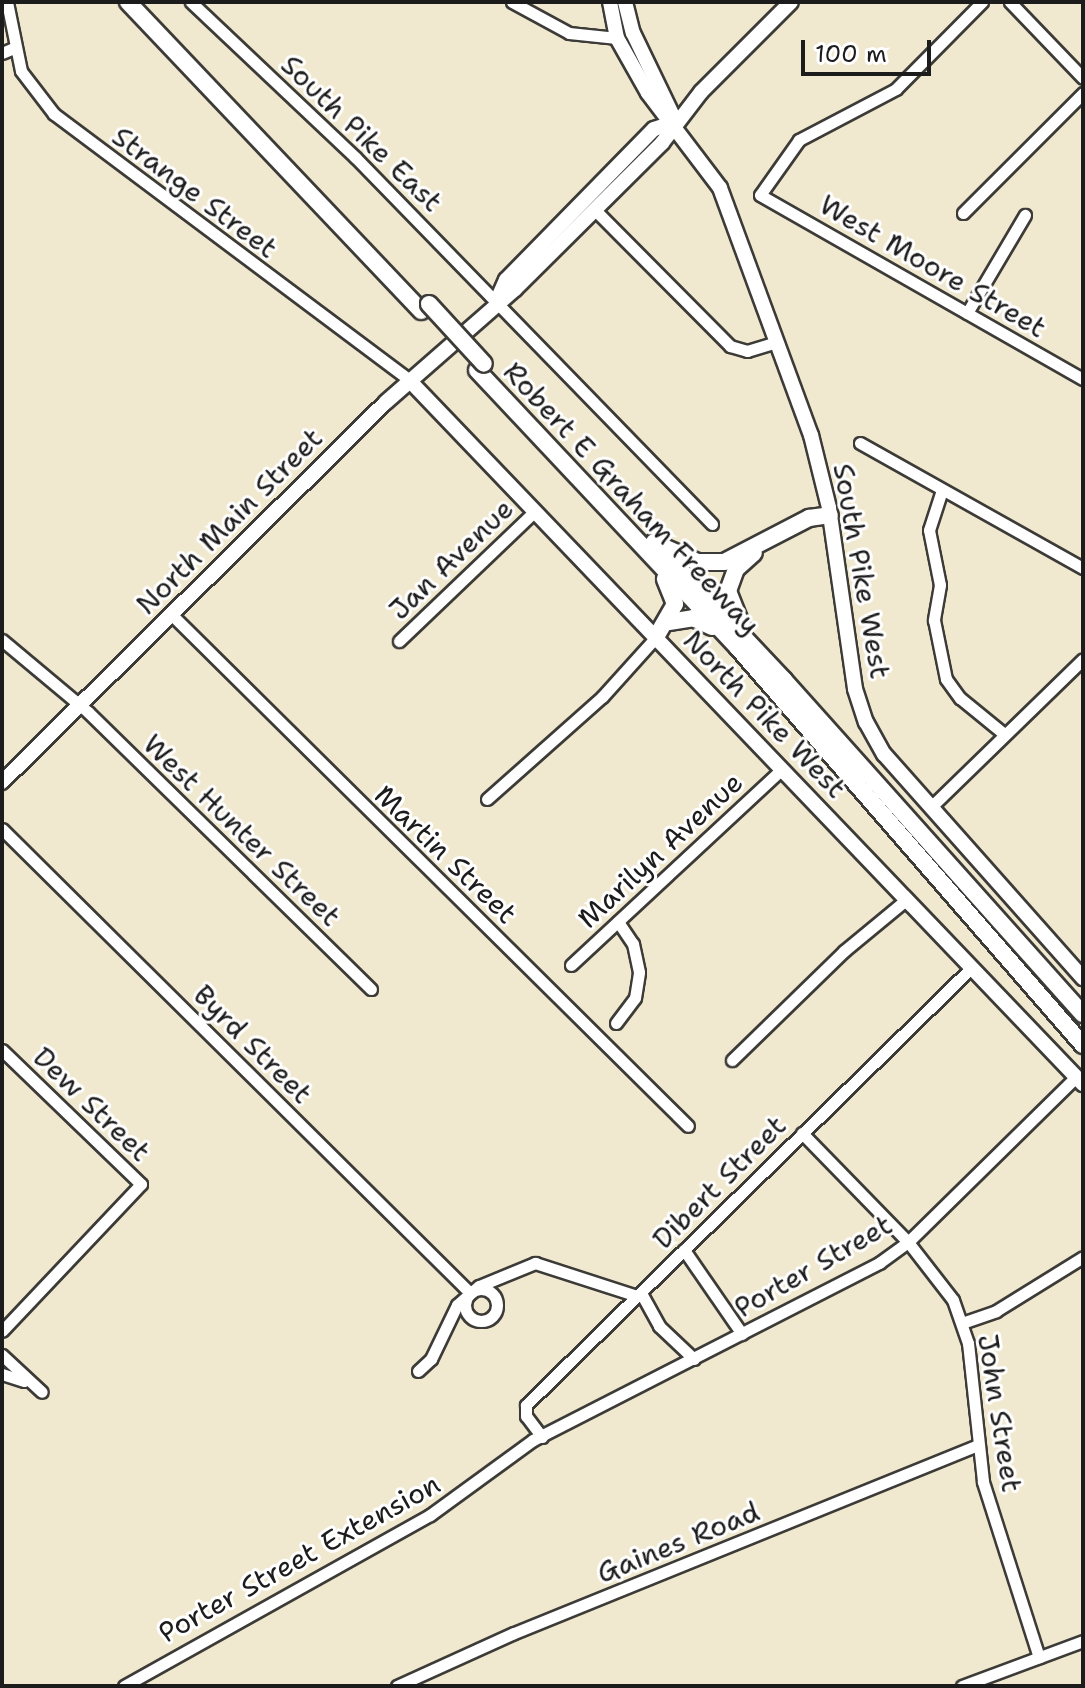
<!DOCTYPE html>
<html>
<head>
<meta charset="utf-8">
<style>
	body { margin:0 }
	#map { position:relative; width:1085px; height:1688px; overflow:hidden; background:#f0e8cf; font-family:"Shantell Sans",sans-serif }
	div>[style] { position:absolute }
	.roads { filter:drop-shadow(2px 0 #3c3b37) drop-shadow(-2px 0 #3c3b37) drop-shadow(0 2px #3c3b37) drop-shadow(0 -2px #3c3b37) }
	.minor>* { height:11px; margin:-5.5px; padding:0 5.5px; transform-origin:5.5px; border-radius:5.5px; background:#fff }
	.minor>.ring { margin:-5.5px; padding:0; box-sizing:content-box; background:none; border:11px solid #fff; border-radius:50% }
	.major>* { height:14px; margin:-7px; padding:0 7px; transform-origin:7px; border-radius:7px; background:#fff }
	.highway>* { height:16px; margin:-8px; padding:0 8px; transform-origin:8px; border-radius:8px; background:#fff }
	.bridges { filter:drop-shadow(2px 0 #3c3b37) drop-shadow(-2px 0 #3c3b37) drop-shadow(0 2px #3c3b37) drop-shadow(0 -2px #3c3b37) }
	.highway-bridge>* { height:16px; margin:-8px; padding:0 8px; transform-origin:8px; border-radius:8px; background:#fff }
	span { translate:-50% -50%; white-space:nowrap; text-align:center; line-height:1.15; -webkit-text-stroke:6px #fff; paint-order:stroke }
	.street-label { font-size:28px; color:#1c1c1c }
	.frame { position:absolute; inset:0; border:4px solid #1c1c1c; pointer-events:none }
	.scale { position:absolute; left:801px; top:40px; width:130px; height:36px; box-sizing:border-box; border:4px solid #1c1c1c; border-top:0; padding-left:10px; font-size:24px; line-height:28px; white-space:nowrap; color:#1c1c1c; -webkit-text-stroke:6px #fff; paint-order:stroke }
</style>
</head>
<body>
<div id="map">
	<div class="roads">
		<div class="minor">
			<i style="left:7px;top:2px;width:70px;rotate:78.5deg"></i>
			<i style="left:21px;top:71px;width:54px;rotate:52.5deg"></i>
			<i style="left:54px;top:114px;width:444px;rotate:36.8deg"></i>
			<i style="left:191px;top:2px;width:226px;rotate:43.4deg"></i>
			<i style="left:355px;top:157px;width:512px;rotate:45.79deg"></i>
			<i style="left:512px;top:2px;width:65px;rotate:28.5deg"></i>
			<i style="left:569px;top:33px;width:48px;rotate:5.9deg"></i>
			<i style="left:982px;top:2px;width:122px;rotate:134.7deg"></i>
			<i style="left:896px;top:89px;width:110px;rotate:152.3deg"></i>
			<i style="left:799px;top:140px;width:67px;rotate:125.3deg"></i>
			<i style="left:760px;top:195px;width:372px;rotate:29.7deg"></i>
			<i style="left:1010px;top:2px;width:105px;rotate:46.2deg"></i>
			<i style="left:2px;top:53px;width:13px;rotate:-23deg"></i>
			<i style="left:595px;top:210px;width:192px;rotate:45.2deg"></i>
			<i style="left:730px;top:346px;width:18px;rotate:16deg"></i>
			<i style="left:747px;top:351px;width:31px;rotate:-17deg"></i>
			<i style="left:963px;top:213px;width:170px;rotate:-45deg"></i>
			<i style="left:967px;top:313px;width:114px;rotate:-59.4deg"></i>
			<i style="left:860px;top:443px;width:256px;rotate:29.3deg"></i>
			<i style="left:942px;top:490px;width:42px;rotate:108deg"></i>
			<i style="left:929px;top:530px;width:56px;rotate:78.7deg"></i>
			<i style="left:940px;top:585px;width:36px;rotate:100deg"></i>
			<i style="left:934px;top:620px;width:60px;rotate:78.5deg"></i>
			<i style="left:946px;top:679px;width:24px;rotate:54deg"></i>
			<i style="left:960px;top:698px;width:57px;rotate:39.3deg"></i>
			<i style="left:172px;top:615px;width:726px;rotate:44.72deg"></i>
			<i style="left:2px;top:640px;width:112px;rotate:39.9deg"></i>
			<i style="left:88px;top:712px;width:396px;rotate:44.4deg"></i>
			<i style="left:399px;top:641px;width:188px;rotate:-43.7deg"></i>
			<i style="left:487px;top:799px;width:154px;rotate:-41.6deg"></i>
			<i style="left:602px;top:697px;width:81px;rotate:-48deg"></i>
			<i style="left:933px;top:805px;width:209px;rotate:-44.2deg"></i>
			<i style="left:2px;top:829px;width:659px;rotate:44.75deg"></i>
			<i style="left:571px;top:965px;width:288px;rotate:-42.9deg"></i>
			<i style="left:616px;top:1023px;width:31px;rotate:-53deg"></i>
			<i style="left:635px;top:998px;width:26px;rotate:-81deg"></i>
			<i style="left:639px;top:972px;width:29px;rotate:-102deg"></i>
			<i style="left:633px;top:944px;width:27px;rotate:-124deg"></i>
			<i style="left:2px;top:1050px;width:193px;rotate:44deg"></i>
			<i style="left:141px;top:1184px;width:202px;rotate:133.4deg"></i>
			<i style="left:732px;top:1060px;width:156px;rotate:-44.2deg"></i>
			<i style="left:844px;top:951px;width:82px;rotate:-39.5deg"></i>
			<i style="left:802px;top:1133px;width:152px;rotate:45.8deg"></i>
			<i style="left:908px;top:1242px;width:73px;rotate:52.2deg"></i>
			<i style="left:953px;top:1300px;width:46px;rotate:70.8deg"></i>
			<i style="left:968px;top:1343px;width:140px;rotate:83.8deg"></i>
			<i style="left:983px;top:1482px;width:184px;rotate:72.3deg"></i>
			<i style="left:684px;top:1250px;width:102px;rotate:55.4deg"></i>
			<i class="ring" style="left:465px;top:1289px;width:21px;height:21px"></i>
			<i style="left:641px;top:1293px;width:38px;rotate:61deg"></i>
			<i style="left:659px;top:1326px;width:48px;rotate:43.3deg"></i>
			<i style="left:962px;top:1323px;width:36px;rotate:-19deg"></i>
			<i style="left:996px;top:1311px;width:102px;rotate:-31.8deg"></i>
			<i style="left:2px;top:1355px;width:54px;rotate:42.8deg"></i>
			<i style="left:418px;top:1371px;width:18px;rotate:-43deg"></i>
			<i style="left:431px;top:1359px;width:60px;rotate:-64.3deg"></i>
			<i style="left:457px;top:1305px;width:29px;rotate:-41deg"></i>
			<i style="left:479px;top:1286px;width:61px;rotate:-22.3deg"></i>
			<i style="left:535px;top:1263px;width:107px;rotate:17.9deg"></i>
			<i style="left:2px;top:1374px;width:23px;rotate:18deg"></i>
			<i style="left:542px;top:1437px;width:26px;rotate:-127deg"></i>
			<i style="left:526px;top:1416px;width:11px;rotate:-90deg"></i>
			<i style="left:526px;top:1405px;width:625px;rotate:-44.48deg"></i>
			<i style="left:124px;top:1686px;width:351px;rotate:-29.2deg"></i>
			<i style="left:430px;top:1515px;width:127px;rotate:-36.1deg"></i>
			<i style="left:533px;top:1440px;width:389px;rotate:-27.1deg"></i>
			<i style="left:879px;top:1263px;width:36px;rotate:-36deg"></i>
			<i style="left:908px;top:1242px;width:235px;rotate:-44.5deg"></i>
			<i style="left:397px;top:1686px;width:128px;rotate:-24.4deg"></i>
			<i style="left:514px;top:1633px;width:501px;rotate:-22.06deg"></i>
			<i style="left:962px;top:1686px;width:129px;rotate:-20.4deg"></i>
		</div>
		<div class="major">
			<i style="left:610px;top:2px;width:37px;rotate:79deg"></i>
			<i style="left:617px;top:38px;width:63px;rotate:60.6deg"></i>
			<i style="left:648px;top:93px;width:119px;rotate:52.8deg"></i>
			<i style="left:720px;top:188px;width:263px;rotate:69.8deg"></i>
			<i style="left:811px;top:435px;width:75px;rotate:76.1deg"></i>
			<i style="left:829px;top:508px;width:183px;rotate:81.8deg"></i>
			<i style="left:855px;top:689px;width:35px;rotate:72deg"></i>
			<i style="left:866px;top:722px;width:37px;rotate:61deg"></i>
			<i style="left:884px;top:754px;width:300px;rotate:48.4deg"></i>
			<i style="left:625px;top:2px;width:32px;rotate:76deg"></i>
			<i style="left:633px;top:33px;width:90px;rotate:64.3deg"></i>
			<i style="left:497px;top:300px;width:22px;rotate:-66deg"></i>
			<i style="left:506px;top:280px;width:211px;rotate:-45.6deg"></i>
			<i style="left:654px;top:129px;width:22px;rotate:-18deg"></i>
			<i style="left:409px;top:380px;width:975px;rotate:46.25deg"></i>
			<i style="left:2px;top:782px;width:540px;rotate:-44.7deg"></i>
			<i style="left:386px;top:402px;width:171px;rotate:-41.2deg"></i>
			<i style="left:515px;top:289px;width:207px;rotate:-44.8deg"></i>
			<i style="left:662px;top:143px;width:64px;rotate:-52.6deg"></i>
			<i style="left:701px;top:92px;width:127px;rotate:-45deg"></i>
		</div>
		<div class="highway">
			<i style="left:128px;top:2px;width:426px;rotate:46.5deg"></i>
			<i style="left:477px;top:370px;width:381px;rotate:46.8deg"></i>
			<i style="left:738px;top:648px;width:526px;rotate:49.01deg"></i>
			<i style="left:654px;top:542px;width:190px;rotate:46.7deg"></i>
			<i style="left:784px;top:680px;width:448px;rotate:48.2deg"></i>
			<i style="left:666px;top:548px;width:34px;rotate:24deg"></i>
			<i style="left:697px;top:562px;width:27px"></i>
			<i style="left:724px;top:562px;width:96px;rotate:-27.4deg"></i>
			<i style="left:809px;top:518px;width:21px;rotate:-8deg"></i>
			<i style="left:669px;top:622px;width:24px;rotate:-9deg"></i>
			<i style="left:693px;top:618px;width:21px;rotate:25deg"></i>
			<i style="left:743px;top:629px;width:41px;rotate:-111.5deg"></i>
			<i style="left:728px;top:591px;width:23px;rotate:-70deg"></i>
			<i style="left:736px;top:569px;width:24px;rotate:-42deg"></i>
			<i style="left:656px;top:637px;width:38px;rotate:-60deg"></i>
			<i style="left:675px;top:604px;width:27px;rotate:-112deg"></i>
		</div>
	</div>
	<div class="bridges">
		<div class="highway-bridge">
			<i style="left:429px;top:304px;width:81px;rotate:47.5deg"></i>
		</div>
	</div>
	<div class="street-label">
		<span style="left:362px;top:133px;rotate:44deg">South Pike East</span>
		<span style="left:195px;top:192px;rotate:37deg">Strange Street</span>
		<span style="left:933px;top:266px;rotate:30deg">West Moore Street</span>
		<span style="left:632px;top:498px;rotate:47deg">Robert E Graham Freeway</span>
		<span style="left:229px;top:521px;rotate:-45deg">North Main Street</span>
		<span style="left:451px;top:559px;rotate:-44deg">Jan Avenue</span>
		<span style="left:862px;top:571px;rotate:80deg">South Pike West</span>
		<span style="left:765px;top:714px;rotate:46deg">North Pike West</span>
		<span style="left:242px;top:830px;rotate:44deg">West Hunter Street</span>
		<span style="left:660px;top:850px;rotate:-43deg">Marilyn Avenue</span>
		<span style="left:446px;top:854px;rotate:44deg">Martin Street</span>
		<span style="left:253px;top:1044px;rotate:45deg">Byrd Street</span>
		<span style="left:92px;top:1104px;rotate:44deg">Dew Street</span>
		<span style="left:719px;top:1182px;rotate:-45deg">Dibert Street</span>
		<span style="left:813px;top:1266px;rotate:-30deg">Porter Street</span>
		<span style="left:1000px;top:1413px;rotate:81deg">John Street</span>
		<span style="left:678px;top:1542px;rotate:-22deg">Gaines Road</span>
		<span style="left:299px;top:1558px;rotate:-29deg">Porter Street Extension</span>
	</div>
	<div class="frame"></div>
	<div class="scale">100 m</div>
</div>
</body>
</html>
